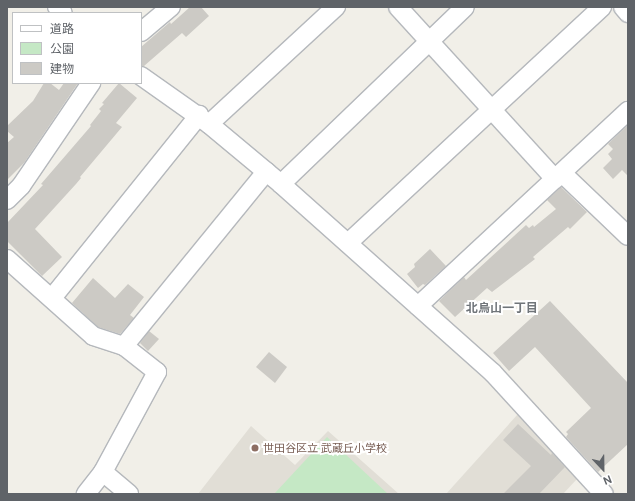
<!DOCTYPE html>
<html>
<head>
<meta charset="utf-8">
<style>
	body { margin:0 }
	#map { position:relative; width:635px; height:501px; overflow:hidden; background:#f1efe8; font-family:"DM Sans","Noto Sans JP",sans-serif }
	div>[style] { position:absolute }
	.education>* { inset:0; background:#e1ded6 }
	.green>* { inset:0; background:#c5e8c5 }
	.building>* { inset:0; background:#cccac5 }
	.roads { filter:drop-shadow(1px 0 #b5b8bc) drop-shadow(-1px 0 #b5b8bc) drop-shadow(0 1px #b5b8bc) drop-shadow(0 -1px #b5b8bc) }
	.street>* { height:18px; margin:-9px; padding:0 9px; transform-origin:9px; border-radius:9px; background:#fff }
	.dots>* { width:11px; height:11px; translate:-50% -50%; box-sizing:border-box; border:2px solid #fff; border-radius:50% }
	span { translate:-50% -50%; white-space:nowrap; text-align:center; line-height:1.15; -webkit-text-stroke:4px #fff; paint-order:stroke }
	.education-label { font-size:11px; color:#785e54 }
	.left { translate:0 -50%; text-align:left }
	.neighbourhood-label { font-size:12px; color:#70757a; font-weight:700 }
	.frame { position:absolute; inset:0; border:8px solid #5f6368; pointer-events:none }
	.legend { position:absolute; left:12px; top:12px; width:130px; height:72px; box-sizing:border-box; background:#fff; border:1px solid #bfc1c3; margin:0; padding:5px 7px; list-style:none; font-size:12px; color:#5f6368 }
	.legend li { display:flex; align-items:center; gap:8px; height:20px }
	.legend b { width:20px; border:1px solid #bfc1c3 }
	.north { position:absolute; left:583px; top:449px; width:40px; height:40px; -webkit-text-stroke:3px #fff; paint-order:stroke; rotate:158deg; font-size:11px; font-weight:700; line-height:16px; text-align:center; color:#5f6368 }
	.north::after { content:''; display:block; margin:auto; width:14px; height:18px; background:#5f6368; clip-path:polygon(50% 0,100% 100%,50% 72%,0 100%) }
</style>
</head>
<body>
<div id="map">
	<div class="education">
		<i style="clip-path:polygon(518px 414px,567px 466px,577px 479px,563px 494px,446px 494px)"></i>
		<i style="clip-path:polygon(251px 426px,295px 465px,328px 431px,399px 494px,198px 494px)"></i>
	</div>
	<div class="green">
		<i style="clip-path:polygon(327px 437px,388px 494px,274px 494px)"></i>
	</div>
	<div class="building">
		<i style="clip-path:polygon(190px 7px,201px 7px,209px 16px,186px 37px,182px 33px,144px 66px,141px 66px,141px 47px,170px 22px,171px 24px)"></i>
		<i style="clip-path:polygon(44px 83px,50px 83px,59px 90px,64px 83px,78px 83px,24px 163px,7px 180px,7px 143px,14px 137px,7px 131px,7px 126px,33px 101px)"></i>
		<i style="clip-path:polygon(119px 83px,137px 98px,116px 123px,122px 127px,80px 177px,81px 178px,76px 184px,35px 229px,62px 257px,42px 276px,7px 241px,7px 223px,43px 185px,41px 184px,91px 126px,90px 125px,101px 111px,99px 109px,104px 104px,102px 103px)"></i>
		<i style="clip-path:polygon(628px 125px,628px 176px,622px 170px,613px 179px,603px 168px,612px 159px,608px 154px,613px 149px,608px 144px)"></i>
		<i style="clip-path:polygon(561px 187px,587px 212px,570px 229px,568px 227px,533px 257px,535px 259px,522px 269px,492px 292px,487px 288px,455px 317px,439px 301px,464px 277px,466px 280px,526px 225px,529px 228px,533px 225px,534px 227px,556px 209px,547px 200px)"></i>
		<i style="clip-path:polygon(430px 249px,446px 266px,425px 285px,423px 284px,418px 288px,407px 274px,415px 267px,414px 264px)"></i>
		<i style="clip-path:polygon(93px 278px,115px 298px,128px 284px,144px 297px,130px 315px,134px 318px,120px 334px,98px 327px,72px 303px)"></i>
		<i style="clip-path:polygon(550px 301px,628px 383px,628px 444px,598px 472px,566px 437px,568px 434px,566px 432px,591px 408px,535px 347px,509px 371px,493px 353px)"></i>
		<i style="clip-path:polygon(149px 331px,159px 339px,148px 351px,140px 343px)"></i>
		<i style="clip-path:polygon(269px 352px,287px 367px,275px 383px,256px 367px)"></i>
		<i style="clip-path:polygon(518px 424px,551px 455px,552px 453px,565px 467px,539px 494px,503px 494px,531px 466px,503px 440px)"></i>
	</div>
	<div class="roads">
		<div class="street">
			<i style="left:57px;top:7px;width:8px;rotate:45deg"></i>
			<i style="left:398px;top:7px;width:233px;rotate:47.6deg"></i>
			<i style="left:623px;top:7px;width:8px;rotate:50deg"></i>
			<i style="left:141px;top:32px;width:39px;rotate:-40deg"></i>
			<i style="left:141px;top:76px;width:83px;rotate:35.2deg"></i>
			<i style="left:209px;top:124px;width:94px;rotate:39.8deg"></i>
			<i style="left:281px;top:184px;width:284px;rotate:41.7deg"></i>
			<i style="left:493px;top:373px;width:164px;rotate:47.5deg"></i>
			<i style="left:209px;top:124px;width:173px;rotate:-42.7deg"></i>
			<i style="left:562px;top:173px;width:91px;rotate:43.7deg"></i>
			<i style="left:281px;top:184px;width:255px;rotate:-43.9deg"></i>
			<i style="left:7px;top:200px;width:20px;rotate:-45deg"></i>
			<i style="left:21px;top:186px;width:125px;rotate:-55.8deg"></i>
			<i style="left:348px;top:243px;width:347px;rotate:-42.9deg"></i>
			<i style="left:7px;top:259px;width:115px;rotate:41.8deg"></i>
			<i style="left:93px;top:336px;width:33px;rotate:18deg"></i>
			<i style="left:124px;top:346px;width:42px;rotate:38.2deg"></i>
			<i style="left:157px;top:372px;width:114px;rotate:118.4deg"></i>
			<i style="left:103px;top:472px;width:28px;rotate:128deg"></i>
			<i style="left:52px;top:298px;width:235px;rotate:-51.2deg"></i>
			<i style="left:418px;top:306px;width:287px;rotate:-42.9deg"></i>
			<i style="left:124px;top:346px;width:225px;rotate:-50.8deg"></i>
			<i style="left:103px;top:472px;width:34px;rotate:40deg"></i>
		</div>
	</div>
	<div class="dots">
		<i style="left:255px;top:448px;background:#8d6e63"></i>
	</div>
	<div class="education-label">
		<span class="left" style="left:263px;top:448px">世田谷区立 武蔵丘小学校</span>
	</div>
	<div class="neighbourhood-label">
		<span style="left:502px;top:309px">北烏山一丁目</span>
	</div>
	<div class="frame"></div>
	<ul class="legend">
	<li><b style="height:5px;background:#fff"></b>道路</li>
	<li><b style="height:11px;background:#c5e8c5"></b>公園</li>
	<li><b style="height:11px;background:#cccac5"></b>建物</li>
	</ul>
	<div class="north">N</div>
</div>
</body>
</html>
